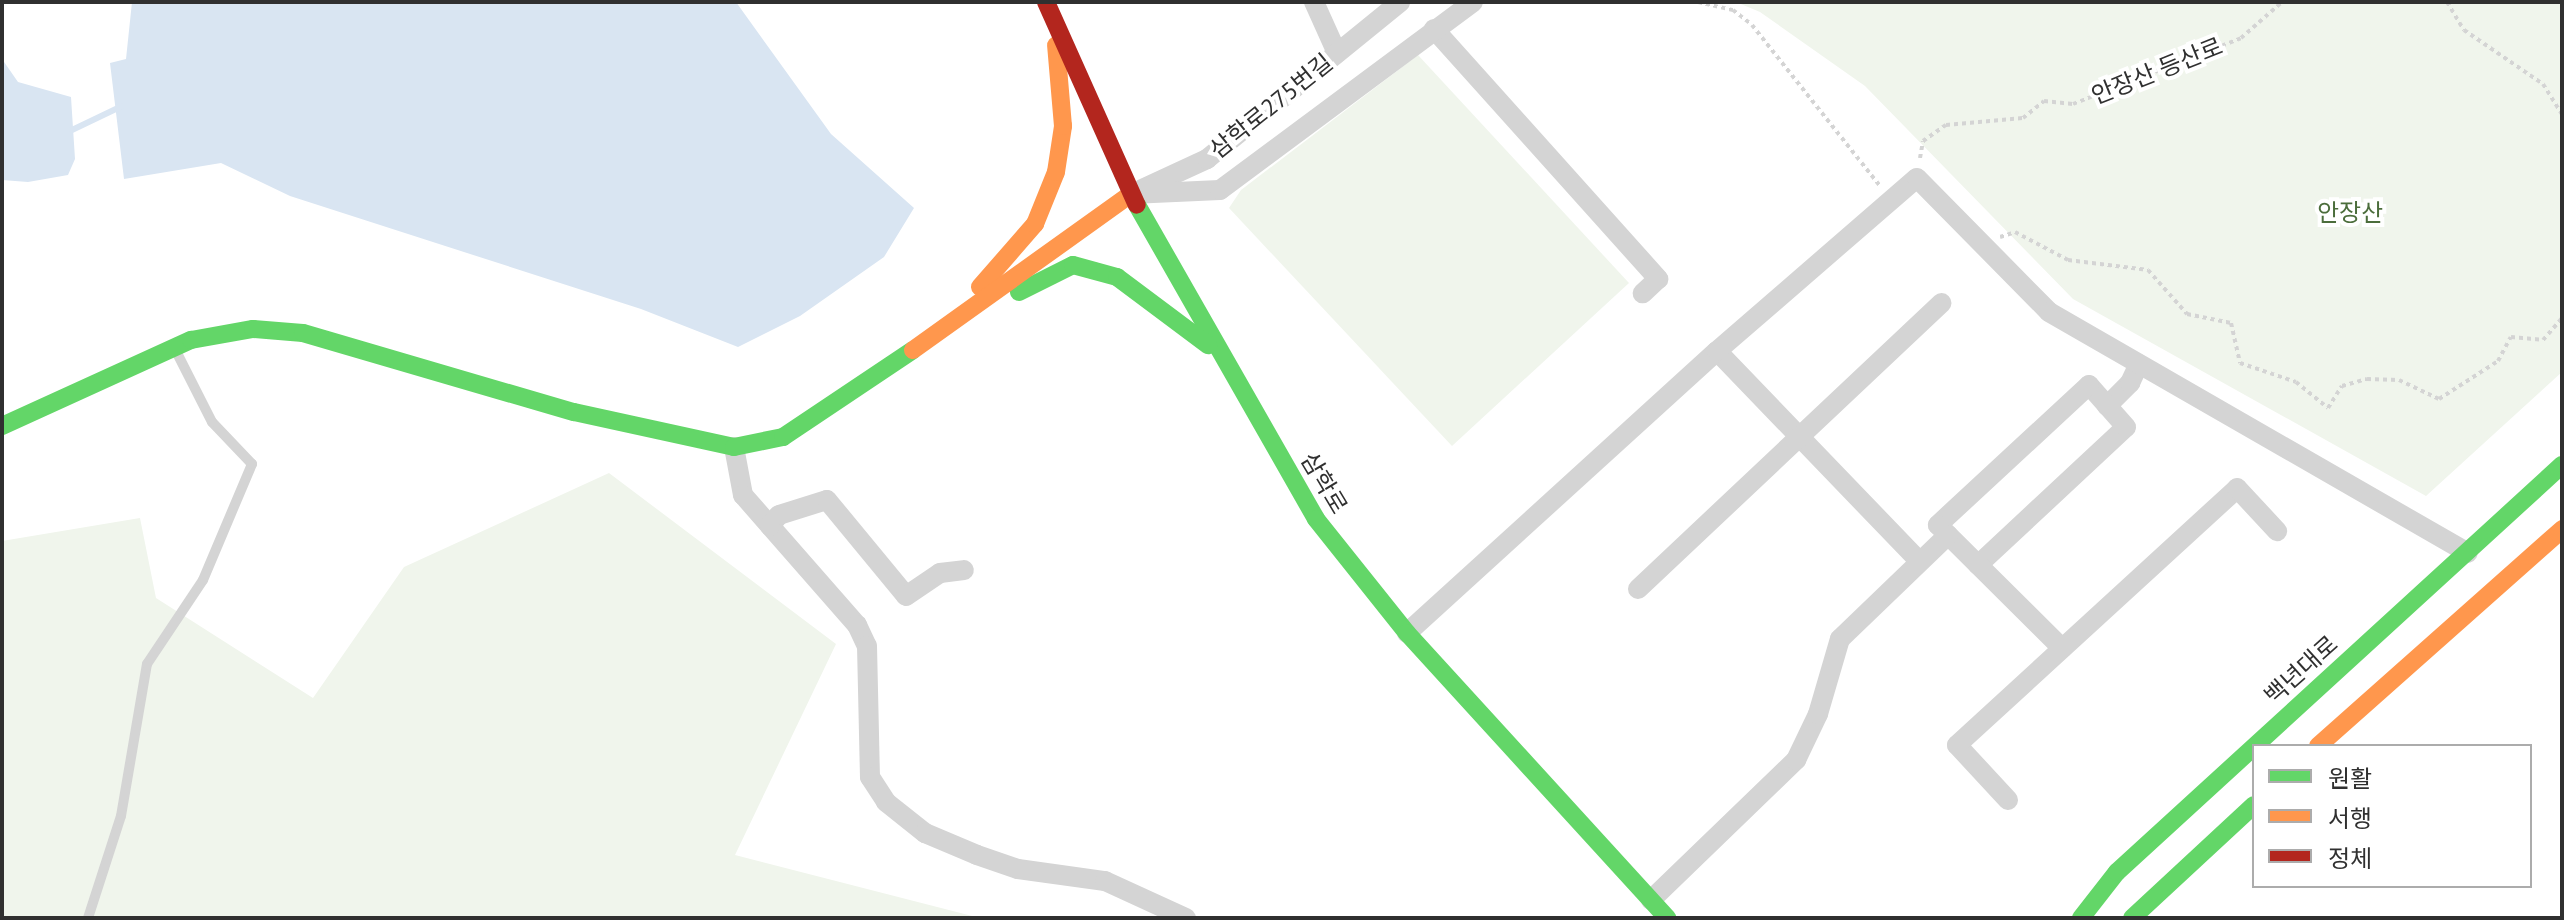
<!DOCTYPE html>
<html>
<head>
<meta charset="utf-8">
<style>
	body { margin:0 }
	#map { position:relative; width:2564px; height:920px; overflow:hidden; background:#fff; font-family:"PT Sans","Noto Sans KR",sans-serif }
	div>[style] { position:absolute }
	.green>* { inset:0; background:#f0f5ec }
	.water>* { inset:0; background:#d9e5f2 }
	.stream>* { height:6px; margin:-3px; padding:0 3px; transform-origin:3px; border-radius:3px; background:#d9e5f2 }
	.path>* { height:4px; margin-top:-2px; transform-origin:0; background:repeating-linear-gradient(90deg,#d4d4d4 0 4px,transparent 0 8px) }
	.lane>* { height:10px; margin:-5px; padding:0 5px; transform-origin:5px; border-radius:5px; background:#d4d4d4 }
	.street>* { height:20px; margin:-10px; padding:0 10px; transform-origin:10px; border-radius:10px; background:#d4d4d4 }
	.fast>* { height:18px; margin:-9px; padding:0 9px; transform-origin:9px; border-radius:9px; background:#63d668 }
	.slow>* { height:18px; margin:-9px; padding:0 9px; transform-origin:9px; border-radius:9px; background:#ff974d }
	.jam>* { height:18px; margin:-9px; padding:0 9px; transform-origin:9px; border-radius:9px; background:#b3261e }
	span { translate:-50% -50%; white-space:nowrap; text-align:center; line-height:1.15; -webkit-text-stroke:8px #fff; paint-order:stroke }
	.street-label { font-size:24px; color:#303030 }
	.park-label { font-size:24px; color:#4b6d3b }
	.frame { position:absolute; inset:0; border:4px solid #303030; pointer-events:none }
	.legend { position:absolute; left:2252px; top:744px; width:280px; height:144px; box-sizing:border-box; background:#fff; border:2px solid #acacac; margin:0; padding:10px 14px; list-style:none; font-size:24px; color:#303030 }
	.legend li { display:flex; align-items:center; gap:16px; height:40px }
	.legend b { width:40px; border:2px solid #acacac }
</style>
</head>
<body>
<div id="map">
	<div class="green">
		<i style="clip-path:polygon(1736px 2px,2562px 2px,2562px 372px,2426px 496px,2073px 299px,1865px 86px,1760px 12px)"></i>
		<i style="clip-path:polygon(1418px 55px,1629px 283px,1452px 446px,1229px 208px,1241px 190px)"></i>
		<i style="clip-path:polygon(609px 473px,836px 644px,735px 855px,980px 918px,2px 918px,2px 541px,140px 518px,156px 598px,313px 698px,404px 567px)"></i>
	</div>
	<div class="water">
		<i style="clip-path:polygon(132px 2px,736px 2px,831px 134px,914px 208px,884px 257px,800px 316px,738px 347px,641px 309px,290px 196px,221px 163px,124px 179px,110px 63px,126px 59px)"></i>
		<i style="clip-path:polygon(2px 59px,18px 82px,71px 97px,75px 159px,68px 175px,28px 182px,2px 180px)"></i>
	</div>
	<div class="stream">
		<i style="left:72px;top:130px;width:55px;rotate:-25.6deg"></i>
	</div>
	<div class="path">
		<i style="left:1698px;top:2px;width:36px;rotate:13deg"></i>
		<i style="left:1733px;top:10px;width:24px;rotate:38deg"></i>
		<i style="left:1752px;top:25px;width:206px;rotate:51.5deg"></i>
		<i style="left:2447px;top:2px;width:33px;rotate:59deg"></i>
		<i style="left:2464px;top:30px;width:96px;rotate:34.4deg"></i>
		<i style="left:2543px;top:84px;width:36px;rotate:58deg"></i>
		<i style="left:1920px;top:158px;width:17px;rotate:-80deg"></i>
		<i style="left:1923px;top:141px;width:28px;rotate:-35deg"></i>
		<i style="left:1946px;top:125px;width:77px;rotate:-5.2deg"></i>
		<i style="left:2023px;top:118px;width:27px;rotate:-39deg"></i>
		<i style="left:2044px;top:101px;width:29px;rotate:6deg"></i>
		<i style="left:2073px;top:104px;width:180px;rotate:-21.4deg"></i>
		<i style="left:2241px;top:38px;width:55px;rotate:-41.3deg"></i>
		<i style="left:2000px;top:237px;width:16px;rotate:-18deg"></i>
		<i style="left:2015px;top:232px;width:60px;rotate:27.8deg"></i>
		<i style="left:2068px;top:260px;width:81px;rotate:7.1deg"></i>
		<i style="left:2148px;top:270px;width:59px;rotate:48.4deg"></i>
		<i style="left:2187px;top:314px;width:45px;rotate:11.6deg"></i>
		<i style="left:2231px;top:323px;width:41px;rotate:77.3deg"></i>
		<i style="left:2240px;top:363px;width:59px;rotate:18.7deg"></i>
		<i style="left:2296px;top:382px;width:41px;rotate:39.1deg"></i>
		<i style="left:2328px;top:408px;width:26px;rotate:-58deg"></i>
		<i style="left:2342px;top:386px;width:26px;rotate:-16deg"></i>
		<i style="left:2367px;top:379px;width:32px;rotate:2deg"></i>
		<i style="left:2399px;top:380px;width:44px;rotate:25.4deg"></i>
		<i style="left:2439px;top:399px;width:70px;rotate:-32.8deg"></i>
		<i style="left:2498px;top:361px;width:27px;rotate:-62deg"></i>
		<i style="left:2511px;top:337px;width:32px;rotate:5deg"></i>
		<i style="left:2543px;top:340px;width:29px;rotate:-49deg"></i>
	</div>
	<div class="lane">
		<i style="left:88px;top:918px;width:107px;rotate:-72.1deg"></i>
		<i style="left:121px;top:816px;width:154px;rotate:-80.3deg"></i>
		<i style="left:147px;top:664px;width:101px;rotate:-56.3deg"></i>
		<i style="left:203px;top:580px;width:126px;rotate:-67.1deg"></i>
		<i style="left:252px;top:464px;width:58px;rotate:-133.6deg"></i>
		<i style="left:212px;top:422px;width:82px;rotate:-116.9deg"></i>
	</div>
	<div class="street">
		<i style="left:1314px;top:2px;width:56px;rotate:65.7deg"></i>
		<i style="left:1434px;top:29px;width:336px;rotate:48.1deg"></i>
		<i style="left:1658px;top:279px;width:21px;rotate:137deg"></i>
		<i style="left:1142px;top:189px;width:72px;rotate:-24.8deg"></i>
		<i style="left:1207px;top:159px;width:249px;rotate:-39.1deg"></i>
		<i style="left:1131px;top:194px;width:89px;rotate:-2.6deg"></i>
		<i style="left:1220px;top:190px;width:315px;rotate:-36.6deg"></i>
		<i style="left:1717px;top:351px;width:291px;rotate:46.1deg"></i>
		<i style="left:2107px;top:406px;width:33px;rotate:-45deg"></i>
		<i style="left:2130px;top:383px;width:21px;rotate:-65deg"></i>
		<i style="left:734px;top:447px;width:49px;rotate:79.4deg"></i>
		<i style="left:743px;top:495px;width:173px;rotate:48.8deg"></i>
		<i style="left:857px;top:625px;width:23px;rotate:65deg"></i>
		<i style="left:867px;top:646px;width:131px;rotate:88.7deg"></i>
		<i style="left:870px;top:777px;width:30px;rotate:57deg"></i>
		<i style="left:886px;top:802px;width:50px;rotate:38.5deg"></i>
		<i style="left:925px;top:833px;width:56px;rotate:22.9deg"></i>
		<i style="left:977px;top:855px;width:43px;rotate:18.9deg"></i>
		<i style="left:1018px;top:869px;width:88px;rotate:7.9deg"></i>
		<i style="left:1105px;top:881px;width:89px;rotate:24.6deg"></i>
		<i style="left:770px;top:526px;width:14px;rotate:-51deg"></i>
		<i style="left:779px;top:515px;width:50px;rotate:-17.4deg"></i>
		<i style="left:827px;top:500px;width:124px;rotate:50.5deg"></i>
		<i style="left:906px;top:596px;width:41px;rotate:-34.1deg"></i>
		<i style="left:940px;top:573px;width:24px;rotate:-7deg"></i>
		<i style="left:1978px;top:565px;width:202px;rotate:-43deg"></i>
		<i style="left:2126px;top:427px;width:56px;rotate:-131.4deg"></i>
		<i style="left:2089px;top:385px;width:206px;rotate:137.2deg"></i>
		<i style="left:1938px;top:525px;width:175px;rotate:44.8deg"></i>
		<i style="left:1638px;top:589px;width:417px;rotate:-43.3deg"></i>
		<i style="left:1407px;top:633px;width:419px;rotate:-42.3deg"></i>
		<i style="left:1717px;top:351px;width:264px;rotate:-40.9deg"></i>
		<i style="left:1917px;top:178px;width:188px;rotate:45.4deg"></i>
		<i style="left:2049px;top:312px;width:483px;rotate:29.9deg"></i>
		<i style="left:2008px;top:800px;width:75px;rotate:-132.8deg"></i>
		<i style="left:1957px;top:745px;width:380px;rotate:-42.5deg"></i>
		<i style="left:2237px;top:488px;width:59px;rotate:47.1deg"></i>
		<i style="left:1651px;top:900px;width:202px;rotate:-44deg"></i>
		<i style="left:1796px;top:760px;width:51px;rotate:-64.4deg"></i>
		<i style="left:1818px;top:714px;width:78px;rotate:-73.7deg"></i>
		<i style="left:1840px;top:639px;width:150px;rotate:-43.9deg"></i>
	</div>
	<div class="fast">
		<i style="left:1137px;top:205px;width:361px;rotate:60.3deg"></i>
		<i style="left:1316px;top:519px;width:146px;rotate:51.4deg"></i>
		<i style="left:1407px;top:633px;width:386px;rotate:47.6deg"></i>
		<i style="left:1019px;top:292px;width:60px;rotate:-26.6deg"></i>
		<i style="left:1073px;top:265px;width:46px;rotate:15.3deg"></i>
		<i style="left:1117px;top:277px;width:114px;rotate:36.8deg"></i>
		<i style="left:2px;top:426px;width:208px;rotate:-24.5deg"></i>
		<i style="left:191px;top:340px;width:63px;rotate:-10.1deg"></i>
		<i style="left:253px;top:329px;width:50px;rotate:4.6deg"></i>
		<i style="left:303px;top:333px;width:282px;rotate:16.3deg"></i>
		<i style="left:574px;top:412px;width:164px;rotate:12.3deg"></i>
		<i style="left:734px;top:447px;width:50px;rotate:-11.5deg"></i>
		<i style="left:783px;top:437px;width:156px;rotate:-33.8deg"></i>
		<i style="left:2081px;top:918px;width:58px;rotate:-52deg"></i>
		<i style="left:2117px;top:872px;width:603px;rotate:-42.45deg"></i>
		<i style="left:2132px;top:918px;width:166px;rotate:-42.8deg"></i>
	</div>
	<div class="slow">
		<i style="left:980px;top:287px;width:84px;rotate:-48.9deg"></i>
		<i style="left:1035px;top:224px;width:56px;rotate:-68deg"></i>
		<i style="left:1056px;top:172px;width:47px;rotate:-81.3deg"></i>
		<i style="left:1063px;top:126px;width:81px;rotate:-94.9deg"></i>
		<i style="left:913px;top:350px;width:268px;rotate:-35.6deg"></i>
		<i style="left:2318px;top:746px;width:327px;rotate:-41.6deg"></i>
	</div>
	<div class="jam">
		<i style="left:1046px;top:2px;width:222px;rotate:65.9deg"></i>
	</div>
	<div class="street-label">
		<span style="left:2157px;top:71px;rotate:-22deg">안장산 등산로</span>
		<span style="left:1271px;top:106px;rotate:-39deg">삼학로275번길</span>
		<span style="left:1324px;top:483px;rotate:59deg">삼학로</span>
		<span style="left:2301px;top:670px;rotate:-42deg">백년대로</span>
	</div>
	<div class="park-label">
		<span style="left:2350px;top:213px">안장산</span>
	</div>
	<div class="frame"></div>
	<ul class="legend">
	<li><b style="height:10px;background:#63d668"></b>원활</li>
	<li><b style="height:10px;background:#ff974d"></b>서행</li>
	<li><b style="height:10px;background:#b3261e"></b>정체</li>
	</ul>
</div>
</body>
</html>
